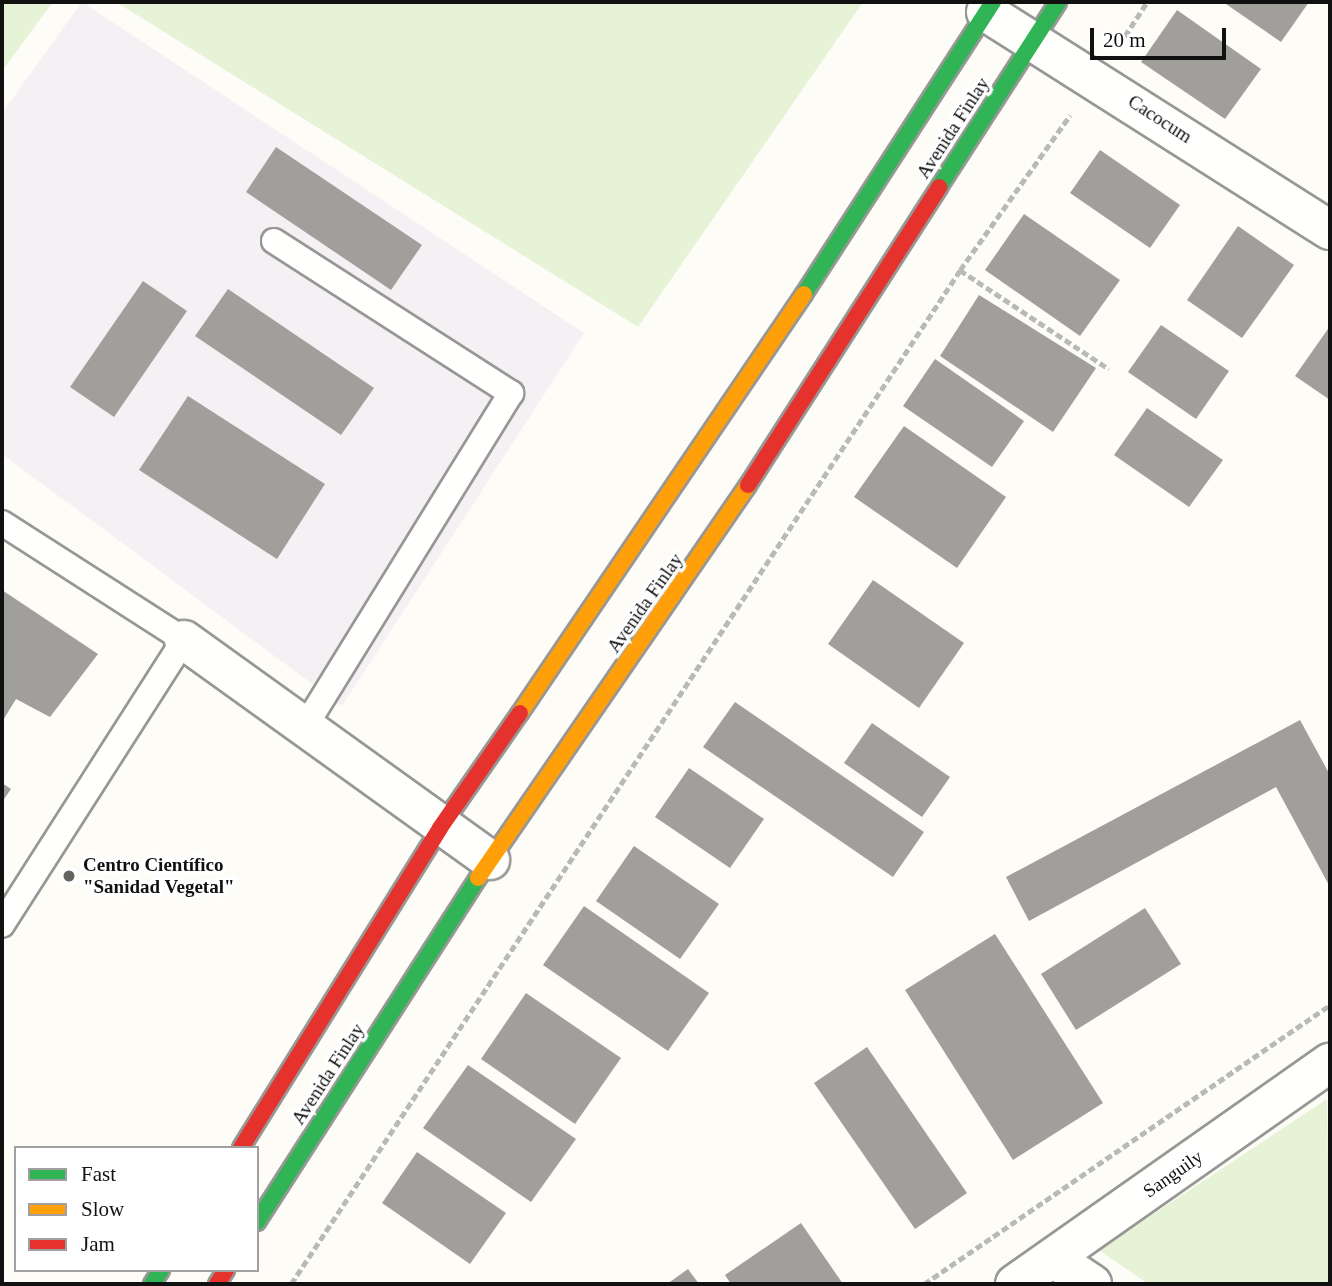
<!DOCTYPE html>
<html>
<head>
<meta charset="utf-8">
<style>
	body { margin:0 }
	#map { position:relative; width:1332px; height:1286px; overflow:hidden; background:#fdfcf7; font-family:"Times New Roman",serif }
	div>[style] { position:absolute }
	.industrial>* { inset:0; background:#f5f0f3 }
	.green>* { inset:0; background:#e7f3d7 }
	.building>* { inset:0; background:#a19f9c }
	.path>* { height:4.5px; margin-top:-2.25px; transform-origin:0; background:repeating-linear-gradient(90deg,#b9b9b8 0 7px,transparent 0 10.5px) }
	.roads { filter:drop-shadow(2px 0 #979795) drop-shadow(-2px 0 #979795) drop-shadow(0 2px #979795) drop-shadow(0 -2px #979795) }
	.lane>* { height:24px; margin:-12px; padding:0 12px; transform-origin:12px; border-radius:12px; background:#fffffe }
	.street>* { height:38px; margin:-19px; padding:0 19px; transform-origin:19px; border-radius:19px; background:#fffffe }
	.fast>* { height:16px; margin:-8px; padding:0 8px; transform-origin:8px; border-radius:8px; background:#30b455 }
	.slow>* { height:16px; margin:-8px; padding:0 8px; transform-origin:8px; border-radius:8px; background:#ff9f0a }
	.jam>* { height:16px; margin:-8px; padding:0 8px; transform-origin:8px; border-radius:8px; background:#e5322d }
	.dots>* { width:19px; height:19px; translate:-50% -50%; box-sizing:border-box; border:4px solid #fff; border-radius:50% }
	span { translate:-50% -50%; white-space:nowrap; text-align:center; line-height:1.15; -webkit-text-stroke:7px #fff; paint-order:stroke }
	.street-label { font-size:19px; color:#111 }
	.poi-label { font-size:19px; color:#111; font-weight:700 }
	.left { translate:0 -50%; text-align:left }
	.frame { position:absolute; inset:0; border:4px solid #111; pointer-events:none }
	.legend { position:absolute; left:14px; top:1146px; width:245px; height:126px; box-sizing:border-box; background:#fff; border:2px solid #a0a0a0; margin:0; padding:9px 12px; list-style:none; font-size:21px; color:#111 }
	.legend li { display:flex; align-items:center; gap:14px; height:35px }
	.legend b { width:35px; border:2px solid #a0a0a0 }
	.scale { position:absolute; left:1090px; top:28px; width:136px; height:32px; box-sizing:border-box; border:4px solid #111; border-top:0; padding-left:9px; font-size:21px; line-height:24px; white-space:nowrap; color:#111; -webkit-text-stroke:5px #fff; paint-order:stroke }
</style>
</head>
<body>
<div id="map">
	<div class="industrial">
		<i style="clip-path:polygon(82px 2px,584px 333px,342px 706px,2px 454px,2px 113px)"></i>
	</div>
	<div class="green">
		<i style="clip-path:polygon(2px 2px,53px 2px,2px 71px)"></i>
		<i style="clip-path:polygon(116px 2px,863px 2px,638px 327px)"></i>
		<i style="clip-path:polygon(1327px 1099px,1330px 1284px,1148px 1284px,1099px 1250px)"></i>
	</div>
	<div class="building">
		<i style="clip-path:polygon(1223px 2px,1309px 2px,1281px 42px)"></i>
		<i style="clip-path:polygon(1177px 10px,1261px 69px,1225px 119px,1141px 62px)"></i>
		<i style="clip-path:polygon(276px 147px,422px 245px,391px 290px,246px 192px)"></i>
		<i style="clip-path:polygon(1100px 150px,1180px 205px,1150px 248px,1070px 193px)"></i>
		<i style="clip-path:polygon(1024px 214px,1120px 280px,1080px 336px,985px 270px)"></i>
		<i style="clip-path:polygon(1238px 226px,1294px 265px,1242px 338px,1187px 300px)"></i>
		<i style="clip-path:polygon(143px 281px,187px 311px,114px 417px,70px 387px)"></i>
		<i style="clip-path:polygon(228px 289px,374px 388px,341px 435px,195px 336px)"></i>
		<i style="clip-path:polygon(979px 295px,1096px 368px,1053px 432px,940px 356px)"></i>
		<i style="clip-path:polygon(1161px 325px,1229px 371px,1196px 419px,1128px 372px)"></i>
		<i style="clip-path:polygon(1330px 326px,1330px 400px,1295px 376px)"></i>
		<i style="clip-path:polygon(935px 359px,1024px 421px,992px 467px,903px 406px)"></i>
		<i style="clip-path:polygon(188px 396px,325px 484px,277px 559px,139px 470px)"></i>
		<i style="clip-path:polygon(1147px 408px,1223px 460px,1189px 507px,1114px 455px)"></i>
		<i style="clip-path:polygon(904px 426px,1006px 497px,957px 568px,854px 497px)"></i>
		<i style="clip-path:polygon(873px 580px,964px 643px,919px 708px,828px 644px)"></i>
		<i style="clip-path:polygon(2px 590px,98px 654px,50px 717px,16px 699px,2px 722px)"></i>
		<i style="clip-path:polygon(735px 702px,924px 832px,893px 877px,703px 747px)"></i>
		<i style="clip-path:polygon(1300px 720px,1330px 775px,1330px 887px,1276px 787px,1029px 921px,1006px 877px)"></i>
		<i style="clip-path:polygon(872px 723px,950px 777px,922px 817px,844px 763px)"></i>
		<i style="clip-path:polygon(689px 768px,764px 819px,730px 868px,655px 817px)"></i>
		<i style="clip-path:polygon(2px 783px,11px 789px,2px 802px)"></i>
		<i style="clip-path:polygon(634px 846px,719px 904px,680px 959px,596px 901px)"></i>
		<i style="clip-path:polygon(584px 906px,709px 993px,668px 1051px,543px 965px)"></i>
		<i style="clip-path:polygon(1145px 908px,1181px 964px,1076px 1030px,1041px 974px)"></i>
		<i style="clip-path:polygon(995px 934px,1103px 1103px,1013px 1160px,905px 990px)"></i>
		<i style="clip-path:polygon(526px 993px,621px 1058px,575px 1124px,481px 1059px)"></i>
		<i style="clip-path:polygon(867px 1047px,967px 1193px,915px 1229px,814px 1083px)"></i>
		<i style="clip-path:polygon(468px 1065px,576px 1139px,531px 1202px,423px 1128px)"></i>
		<i style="clip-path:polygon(417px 1152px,506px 1213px,470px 1264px,382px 1203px)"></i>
		<i style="clip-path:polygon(801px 1223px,843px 1284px,731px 1284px,725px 1275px)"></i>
		<i style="clip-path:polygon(688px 1269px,699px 1284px,667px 1284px)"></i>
	</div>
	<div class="path">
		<i style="left:1119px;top:45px;width:51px;rotate:-56.9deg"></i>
		<i style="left:960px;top:270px;width:179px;rotate:33.6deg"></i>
		<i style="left:291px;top:1284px;width:1215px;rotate:-56.58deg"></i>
		<i style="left:960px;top:270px;width:190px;rotate:-54.6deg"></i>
		<i style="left:924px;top:1284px;width:493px;rotate:-34.5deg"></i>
	</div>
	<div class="roads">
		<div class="lane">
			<i style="left:274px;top:241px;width:282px;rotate:32.7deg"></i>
			<i style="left:511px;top:393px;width:392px;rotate:121.7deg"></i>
			<i style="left:2px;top:523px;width:216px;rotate:32.7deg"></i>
			<i style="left:184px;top:640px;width:338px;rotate:122.6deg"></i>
		</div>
		<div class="street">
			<i style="left:986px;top:12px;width:407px;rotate:32.4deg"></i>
			<i style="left:184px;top:640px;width:377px;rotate:35.7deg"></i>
			<i style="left:1053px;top:1258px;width:47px;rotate:33.7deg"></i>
			<i style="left:1015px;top:1284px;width:385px;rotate:-35.1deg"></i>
		</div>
		<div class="fast">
			<i style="left:939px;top:187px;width:220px;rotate:-57.2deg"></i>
			<i style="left:804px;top:294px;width:348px;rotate:-57.1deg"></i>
			<i style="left:257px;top:1222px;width:409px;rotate:-57.3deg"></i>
			<i style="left:152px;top:1284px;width:17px;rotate:-57deg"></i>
		</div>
		<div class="slow">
			<i style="left:520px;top:713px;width:506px;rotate:-55.87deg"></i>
			<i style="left:478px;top:878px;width:477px;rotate:-55.5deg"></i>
		</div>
		<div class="jam">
			<i style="left:748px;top:485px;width:354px;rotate:-57.3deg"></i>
			<i style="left:241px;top:1148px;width:377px;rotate:-58.1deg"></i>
			<i style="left:440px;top:828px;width:140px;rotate:-55.2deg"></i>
			<i style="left:217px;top:1284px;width:17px;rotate:-57deg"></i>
		</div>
	</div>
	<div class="dots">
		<i style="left:69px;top:876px;background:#646362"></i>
	</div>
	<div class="street-label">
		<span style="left:1160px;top:119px;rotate:33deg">Cacocum</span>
		<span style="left:953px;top:128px;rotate:-57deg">Avenida Finlay</span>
		<span style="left:645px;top:603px;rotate:-55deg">Avenida Finlay</span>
		<span style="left:328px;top:1074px;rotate:-57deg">Avenida Finlay</span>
		<span style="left:1173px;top:1174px;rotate:-35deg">Sanguily</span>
	</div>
	<div class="poi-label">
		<span class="left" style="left:83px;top:876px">Centro Científico<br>"Sanidad Vegetal"</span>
	</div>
	<div class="frame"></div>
	<ul class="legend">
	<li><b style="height:9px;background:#30b455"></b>Fast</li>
	<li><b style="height:9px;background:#ff9f0a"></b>Slow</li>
	<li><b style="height:9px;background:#e5322d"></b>Jam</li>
	</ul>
	<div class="scale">20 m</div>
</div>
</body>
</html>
